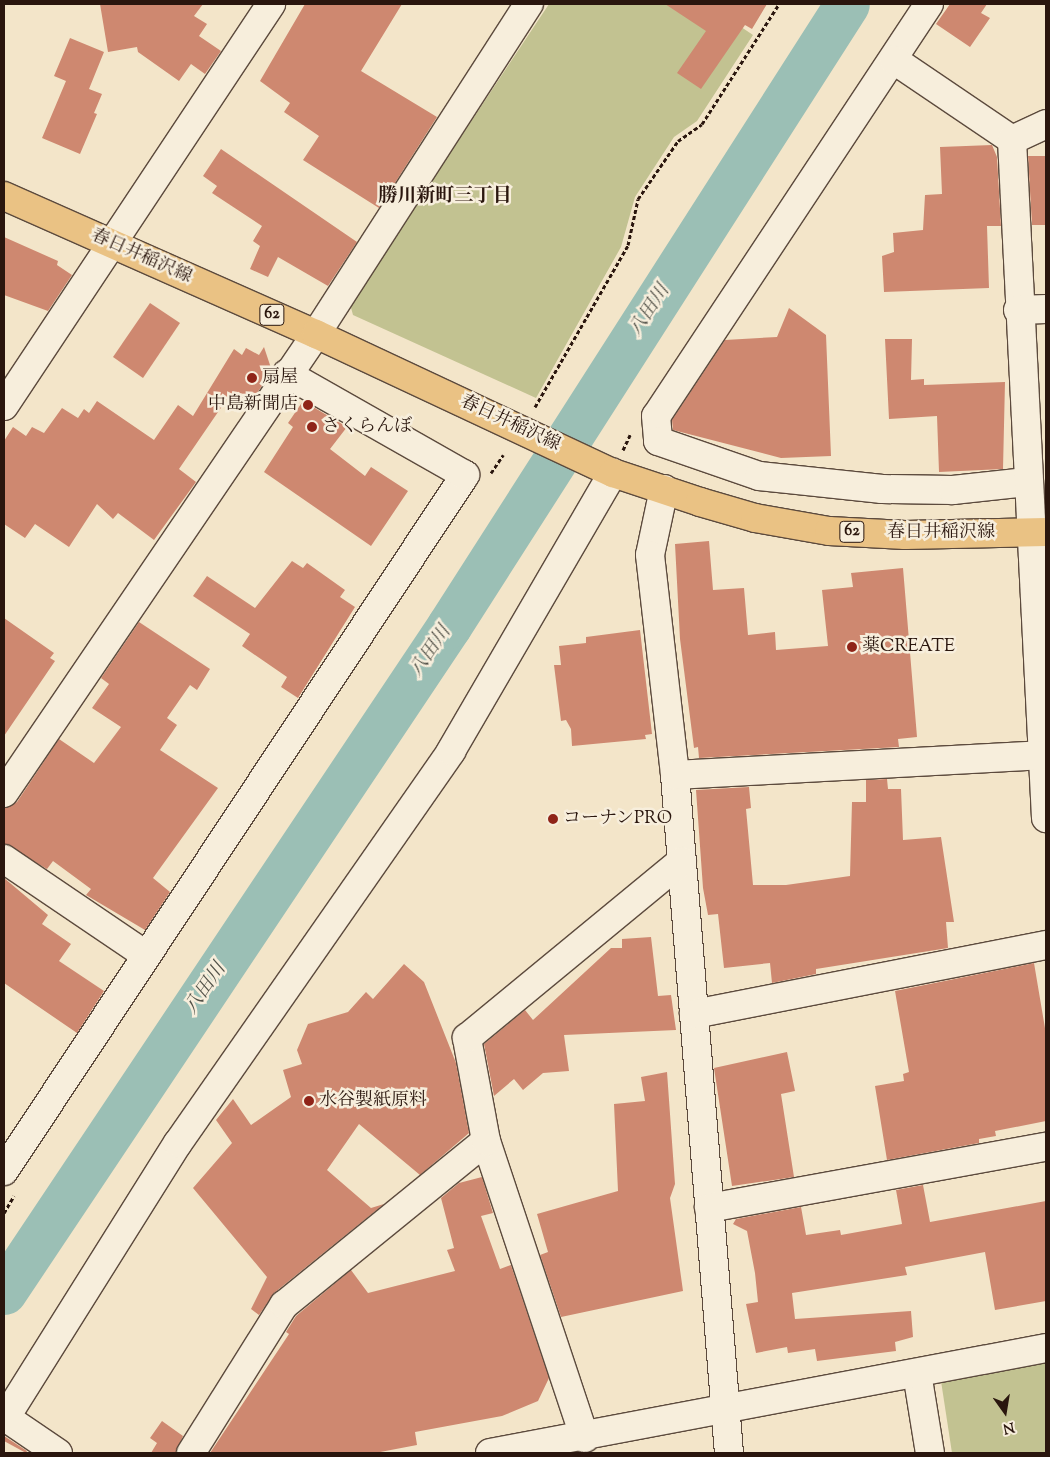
<!DOCTYPE html>
<html>
<head>
<meta charset="utf-8">
<style>
	body { margin:0 }
	#map { position:relative; width:1050px; height:1457px; overflow:hidden; background:#f3e5c9; font-family:"Sorts Mill Goudy","Noto Serif JP",serif }
	div>[style] { position:absolute }
	.green>* { inset:0; background:#c2c291 }
	.river>* { height:45px; margin:-22.5px; padding:0 22.5px; transform-origin:22.5px; border-radius:22.5px; background:#9bbfb5 }
	.building>* { inset:0; background:#ce8870 }
	.path>* { height:3px; margin-top:-1.5px; transform-origin:0; background:repeating-linear-gradient(90deg,#2a160e 0 4px,transparent 0 6.5px) }
	.roads { filter:drop-shadow(1px 0 #5c4a3d) drop-shadow(-1px 0 #5c4a3d) drop-shadow(0 1px #5c4a3d) drop-shadow(0 -1px #5c4a3d) }
	.street>* { height:28px; margin:-14px; padding:0 14px; transform-origin:14px; border-radius:14px; background:#f7eedc }
	.primary>* { height:28px; margin:-14px; padding:0 14px; transform-origin:14px; border-radius:14px; background:#eac284 }
	.dots>* { width:14px; height:14px; translate:-50% -50%; box-sizing:border-box; border:2px solid #f7eedc; border-radius:50% }
	span { translate:-50% -50%; white-space:nowrap; text-align:center; line-height:1.15; -webkit-text-stroke:5px #f7eedc; paint-order:stroke }
	.shield-label span { padding:1px 4px; background:#f7eedc; border:1px solid; border-radius:4px; -webkit-text-stroke-width:0 }
	.shield-label { font-size:16px; color:#2a160e; font-weight:700 }
	.street-label { font-size:18px; color:#2a160e }
	.poi-label { font-size:18px; color:#2a160e }
	.left { translate:0 -50%; text-align:left }
	.right { translate:-100% -50%; text-align:right }
	.neighbourhood-label { font-size:19px; color:#2a160e; font-weight:700 }
	.water-label { font-size:19px; color:#525148; font-style:italic }
	.frame { position:absolute; inset:0; border:5px solid #2a160e; pointer-events:none }
	.north { position:absolute; left:980px; top:1387px; width:50px; height:50px; -webkit-text-stroke:4px #f7eedc; paint-order:stroke; rotate:167deg; font-size:14px; font-weight:700; line-height:20px; text-align:center; color:#2a160e }
	.north::after { content:''; display:block; margin:auto; width:18px; height:22px; background:#2a160e; clip-path:polygon(50% 0,100% 100%,50% 72%,0 100%) }
</style>
</head>
<body>
<div id="map">
	<div class="green">
		<i style="clip-path:polygon(549px 4px,707px 4px,753px 35px,697px 121px,674px 137px,635px 197px,621px 247px,536px 398px,353px 315px,350px 304px)"></i>
		<i style="clip-path:polygon(1046px 1360px,1046px 1453px,952px 1453px,941px 1381px)"></i>
	</div>
	<div class="river">
		<i style="left:4px;top:1292px;width:801px;rotate:-56.25deg"></i>
		<i style="left:449px;top:626px;width:738px;rotate:-57.39deg"></i>
	</div>
	<div class="building">
		<i style="clip-path:polygon(100px 4px,203px 4px,194px 16px,207px 24px,199px 36px,221px 51px,205px 74px,191px 64px,179px 81px,138px 52px,137px 47px,108px 52px)"></i>
		<i style="clip-path:polygon(305px 4px,402px 4px,361px 71px,437px 117px,379px 208px,303px 160px,319px 136px,284px 112px,290px 103px,260px 81px)"></i>
		<i style="clip-path:polygon(665px 4px,767px 4px,752px 29px,745px 25px,701px 89px,677px 73px,706px 31px)"></i>
		<i style="clip-path:polygon(950px 4px,987px 4px,981px 13px,990px 18px,970px 47px,936px 24px)"></i>
		<i style="clip-path:polygon(70px 38px,104px 52px,89px 89px,102px 94px,94px 113px,97px 114px,80px 154px,42px 138px,66px 81px,54px 76px)"></i>
		<i style="clip-path:polygon(992px 145px,997px 157px,1001px 226px,987px 226px,989px 288px,884px 292px,882px 256px,894px 252px,893px 233px,923px 230px,925px 195px,942px 194px,940px 147px)"></i>
		<i style="clip-path:polygon(221px 149px,357px 242px,328px 286px,278px 257px,268px 277px,250px 269px,260px 246px,253px 241px,262px 226px,212px 193px,217px 186px,203px 176px)"></i>
		<i style="clip-path:polygon(1028px 156px,1046px 156px,1046px 225px,1032px 225px)"></i>
		<i style="clip-path:polygon(4px 237px,58px 261px,57px 265px,72px 275px,48px 311px,4px 295px)"></i>
		<i style="clip-path:polygon(150px 303px,180px 323px,143px 378px,113px 357px)"></i>
		<i style="clip-path:polygon(789px 308px,826px 335px,831px 456px,781px 458px,673px 430px,672px 420px,725px 340px,777px 337px)"></i>
		<i style="clip-path:polygon(885px 339px,912px 339px,911px 380px,924px 379px,924px 385px,1005px 382px,1003px 469px,939px 472px,937px 416px,889px 419px)"></i>
		<i style="clip-path:polygon(264px 347px,272px 371px,249px 405px,229px 396px,179px 469px,196px 482px,154px 540px,118px 513px,113px 519px,97px 504px,69px 547px,35px 524px,25px 538px,4px 524px,4px 441px,13px 427px,26px 436px,32px 427px,44px 433px,62px 408px,78px 418px,84px 409px,89px 413px,97px 401px,154px 440px,178px 405px,193px 416px,234px 349px,242px 355px,246px 348px,259px 355px)"></i>
		<i style="clip-path:polygon(303px 401px,347px 427px,330px 449px,365px 476px,371px 467px,408px 491px,371px 546px,264px 472px,293px 427px,288px 423px)"></i>
		<i style="clip-path:polygon(709px 541px,713px 590px,744px 588px,748px 635px,775px 632px,776px 650px,828px 646px,822px 590px,853px 587px,851px 573px,903px 568px,917px 737px,898px 739px,899px 747px,699px 758px,698px 747px,694px 748px,680px 639px,675px 544px)"></i>
		<i style="clip-path:polygon(292px 561px,303px 568px,307px 563px,345px 590px,340px 597px,355px 607px,298px 698px,281px 687px,287px 677px,242px 646px,250px 634px,193px 596px,207px 576px,255px 608px)"></i>
		<i style="clip-path:polygon(4px 618px,54px 653px,50px 658px,55px 661px,4px 736px)"></i>
		<i style="clip-path:polygon(139px 622px,210px 669px,197px 690px,190px 685px,167px 718px,177px 725px,160px 750px,218px 788px,153px 878px,170px 892px,145px 930px,86px 895px,91px 889px,53px 861px,47px 869px,4px 844px,4px 808px,17px 802px,59px 739px,94px 763px,121px 727px,92px 708px,109px 684px,101px 678px)"></i>
		<i style="clip-path:polygon(640px 630px,652px 734px,645px 735px,646px 739px,572px 746px,571px 729px,566px 720px,561px 721px,554px 665px,561px 665px,559px 646px,586px 643px,586px 637px)"></i>
		<i style="clip-path:polygon(887px 779px,888px 789px,901px 789px,903px 840px,941px 837px,954px 922px,946px 922px,948px 948px,816px 969px,816px 974px,772px 983px,770px 963px,724px 968px,718px 914px,708px 915px,703px 888px,696px 790px,749px 787px,751px 808px,746px 809px,753px 885px,786px 885px,850px 876px,852px 802px,866px 802px,866px 780px)"></i>
		<i style="clip-path:polygon(4px 878px,48px 915px,42px 924px,71px 944px,59px 961px,104px 991px,77px 1033px,4px 983px)"></i>
		<i style="clip-path:polygon(651px 937px,658px 996px,671px 995px,676px 1030px,564px 1035px,569px 1071px,543px 1073px,523px 1090px,514px 1079px,494px 1096px,484px 1044px,525px 1010px,533px 1020px,611px 948px,622px 948px,622px 939px)"></i>
		<i style="clip-path:polygon(1034px 963px,1046px 1034px,1046px 1121px,995px 1131px,996px 1136px,979px 1139px,979px 1143px,887px 1160px,875px 1086px,904px 1081px,903px 1074px,909px 1072px,895px 991px)"></i>
		<i style="clip-path:polygon(404px 964px,424px 982px,456px 1063px,469px 1133px,420px 1175px,359px 1124px,327px 1170px,371px 1208px,384px 1204px,274px 1293px,259px 1315px,251px 1309px,267px 1277px,193px 1188px,232px 1143px,216px 1120px,233px 1099px,251px 1125px,291px 1097px,283px 1070px,302px 1064px,297px 1050px,308px 1024px,348px 1012px,366px 992px,373px 999px)"></i>
		<i style="clip-path:polygon(787px 1052px,795px 1091px,781px 1094px,794px 1177px,732px 1186px,714px 1068px)"></i>
		<i style="clip-path:polygon(667px 1072px,675px 1184px,670px 1198px,683px 1291px,561px 1317px,540px 1255px,548px 1252px,537px 1214px,618px 1191px,614px 1104px,645px 1101px,641px 1077px)"></i>
		<i style="clip-path:polygon(482px 1177px,493px 1213px,481px 1216px,500px 1269px,511px 1265px,549px 1378px,538px 1401px,502px 1416px,415px 1432px,417px 1445px,375px 1453px,210px 1453px,289px 1334px,286px 1332px,296px 1316px,351px 1270px,368px 1293px,455px 1271px,447px 1250px,454px 1248px,441px 1198px,459px 1183px)"></i>
		<i style="clip-path:polygon(923px 1185px,930px 1222px,1046px 1201px,1046px 1301px,995px 1310px,985px 1252px,905px 1267px,907px 1275px,792px 1293px,795px 1319px,911px 1311px,913px 1337px,895px 1342px,896px 1351px,817px 1361px,815px 1349px,788px 1353px,787px 1347px,756px 1353px,746px 1304px,758px 1302px,755px 1273px,747px 1231px,733px 1224px,736px 1219px,801px 1207px,806px 1235px,840px 1230px,841px 1235px,902px 1224px,896px 1190px)"></i>
		<i style="clip-path:polygon(162px 1421px,183px 1436px,176px 1453px,151px 1453px,157px 1443px,150px 1438px)"></i>
		<i style="clip-path:polygon(4px 1436px,27px 1451px,26px 1453px,4px 1441px)"></i>
	</div>
	<div class="path">
		<i style="left:535px;top:407px;width:187px;rotate:-60.1deg"></i>
		<i style="left:628px;top:245px;width:47px;rotate:-77.7deg"></i>
		<i style="left:638px;top:199px;width:70px;rotate:-55.4deg"></i>
		<i style="left:678px;top:141px;width:29px;rotate:-35deg"></i>
		<i style="left:702px;top:124px;width:143px;rotate:-57.3deg"></i>
		<i style="left:623px;top:450px;width:17px;rotate:-65deg"></i>
		<i style="left:491px;top:473px;width:22px;rotate:-56deg"></i>
		<i style="left:4px;top:1213px;width:20px;rotate:-60deg"></i>
	</div>
	<div class="roads">
		<div class="street">
			<i style="left:929px;top:4px;width:494px;rotate:123.5deg"></i>
			<i style="left:656px;top:416px;width:25px;rotate:85deg"></i>
			<i style="left:658px;top:441px;width:107px;rotate:19.1deg"></i>
			<i style="left:759px;top:476px;width:124px;rotate:6deg"></i>
			<i style="left:882px;top:489px;width:71px;rotate:0.8deg"></i>
			<i style="left:953px;top:490px;width:74px;rotate:-6.2deg"></i>
			<i style="left:894px;top:60px;width:143px;rotate:34.1deg"></i>
			<i style="left:1012px;top:140px;width:679px;rotate:87.13deg"></i>
			<i style="left:1012px;top:140px;width:38px;rotate:-25deg"></i>
			<i style="left:1018px;top:310px;width:28px;rotate:-2deg"></i>
			<i style="left:4px;top:406px;width:483px;rotate:-56.4deg"></i>
			<i style="left:664px;top:489px;width:67px;rotate:102deg"></i>
			<i style="left:650px;top:555px;width:221px;rotate:83.5deg"></i>
			<i style="left:675px;top:775px;width:680px;rotate:85.45deg"></i>
			<i style="left:675px;top:775px;width:366px;rotate:-3.1deg"></i>
			<i style="left:4px;top:793px;width:555px;rotate:-55.79deg"></i>
			<i style="left:316px;top:334px;width:393px;rotate:-57.2deg"></i>
			<i style="left:4px;top:859px;width:171px;rotate:34.1deg"></i>
			<i style="left:694px;top:1014px;width:359px;rotate:-11.1deg"></i>
			<i style="left:486px;top:1141px;width:313px;rotate:71.6deg"></i>
			<i style="left:4px;top:1171px;width:835px;rotate:-56.48deg"></i>
			<i style="left:465px;top:475px;width:205px;rotate:-150.4deg"></i>
			<i style="left:709px;top:1208px;width:342px;rotate:-10.3deg"></i>
			<i style="left:917px;top:1373px;width:81px;rotate:80.8deg"></i>
			<i style="left:5px;top:1417px;width:64px;rotate:34.2deg"></i>
			<i style="left:4px;top:1420px;width:327px;rotate:-57.9deg"></i>
			<i style="left:178px;top:1143px;width:478px;rotate:-55.1deg"></i>
			<i style="left:451px;top:751px;width:322px;rotate:-59.8deg"></i>
			<i style="left:191px;top:1453px;width:175px;rotate:-57.9deg"></i>
			<i style="left:284px;top:1305px;width:260px;rotate:-39.1deg"></i>
			<i style="left:486px;top:1141px;width:105px;rotate:-100.5deg"></i>
			<i style="left:467px;top:1038px;width:278px;rotate:-39.5deg"></i>
			<i style="left:490px;top:1453px;width:566px;rotate:-10.69deg"></i>
		</div>
		<div class="primary">
			<i style="left:4px;top:196px;width:341px;rotate:23.9deg"></i>
			<i style="left:316px;top:334px;width:328px;rotate:25.1deg"></i>
			<i style="left:613px;top:473px;width:92px;rotate:18.4deg"></i>
			<i style="left:700px;top:502px;width:57px;rotate:16.2deg"></i>
			<i style="left:755px;top:518px;width:75px;rotate:10deg"></i>
			<i style="left:829px;top:531px;width:76px;rotate:3deg"></i>
			<i style="left:905px;top:535px;width:141px;rotate:-1.2deg"></i>
		</div>
	</div>
	<div class="dots">
		<i style="left:252px;top:378px;background:#8f2418"></i>
		<i style="left:308px;top:405px;background:#8f2418"></i>
		<i style="left:312px;top:427px;background:#8f2418"></i>
		<i style="left:852px;top:647px;background:#8f2418"></i>
		<i style="left:553px;top:819px;background:#8f2418"></i>
		<i style="left:309px;top:1101px;background:#8f2418"></i>
	</div>
	<div class="shield-label">
		<span style="left:272px;top:315px">62</span>
		<span style="left:852px;top:532px">62</span>
	</div>
	<div class="street-label">
		<span style="left:141px;top:257px;rotate:24deg">春日井稲沢線</span>
		<span style="left:510px;top:424px;rotate:25deg">春日井稲沢線</span>
		<span style="left:941px;top:533px">春日井稲沢線</span>
	</div>
	<div class="poi-label">
		<span class="left" style="left:262px;top:378px">扇屋</span>
		<span class="right" style="left:298px;top:405px">中島新聞店</span>
		<span class="left" style="left:322px;top:427px">さくらんぼ</span>
		<span class="left" style="left:862px;top:647px">薬CREATE</span>
		<span class="left" style="left:563px;top:819px">コーナンPRO</span>
		<span class="left" style="left:319px;top:1101px">水谷製紙原料</span>
	</div>
	<div class="neighbourhood-label">
		<span style="left:445px;top:197px">勝川新町三丁目</span>
	</div>
	<div class="water-label">
		<span style="left:650px;top:311px;rotate:-57deg">八田川</span>
		<span style="left:431px;top:652px;rotate:-56deg">八田川</span>
		<span style="left:206px;top:989px;rotate:-56deg">八田川</span>
	</div>
	<div class="frame"></div>
	<div class="north">N</div>
</div>
</body>
</html>
